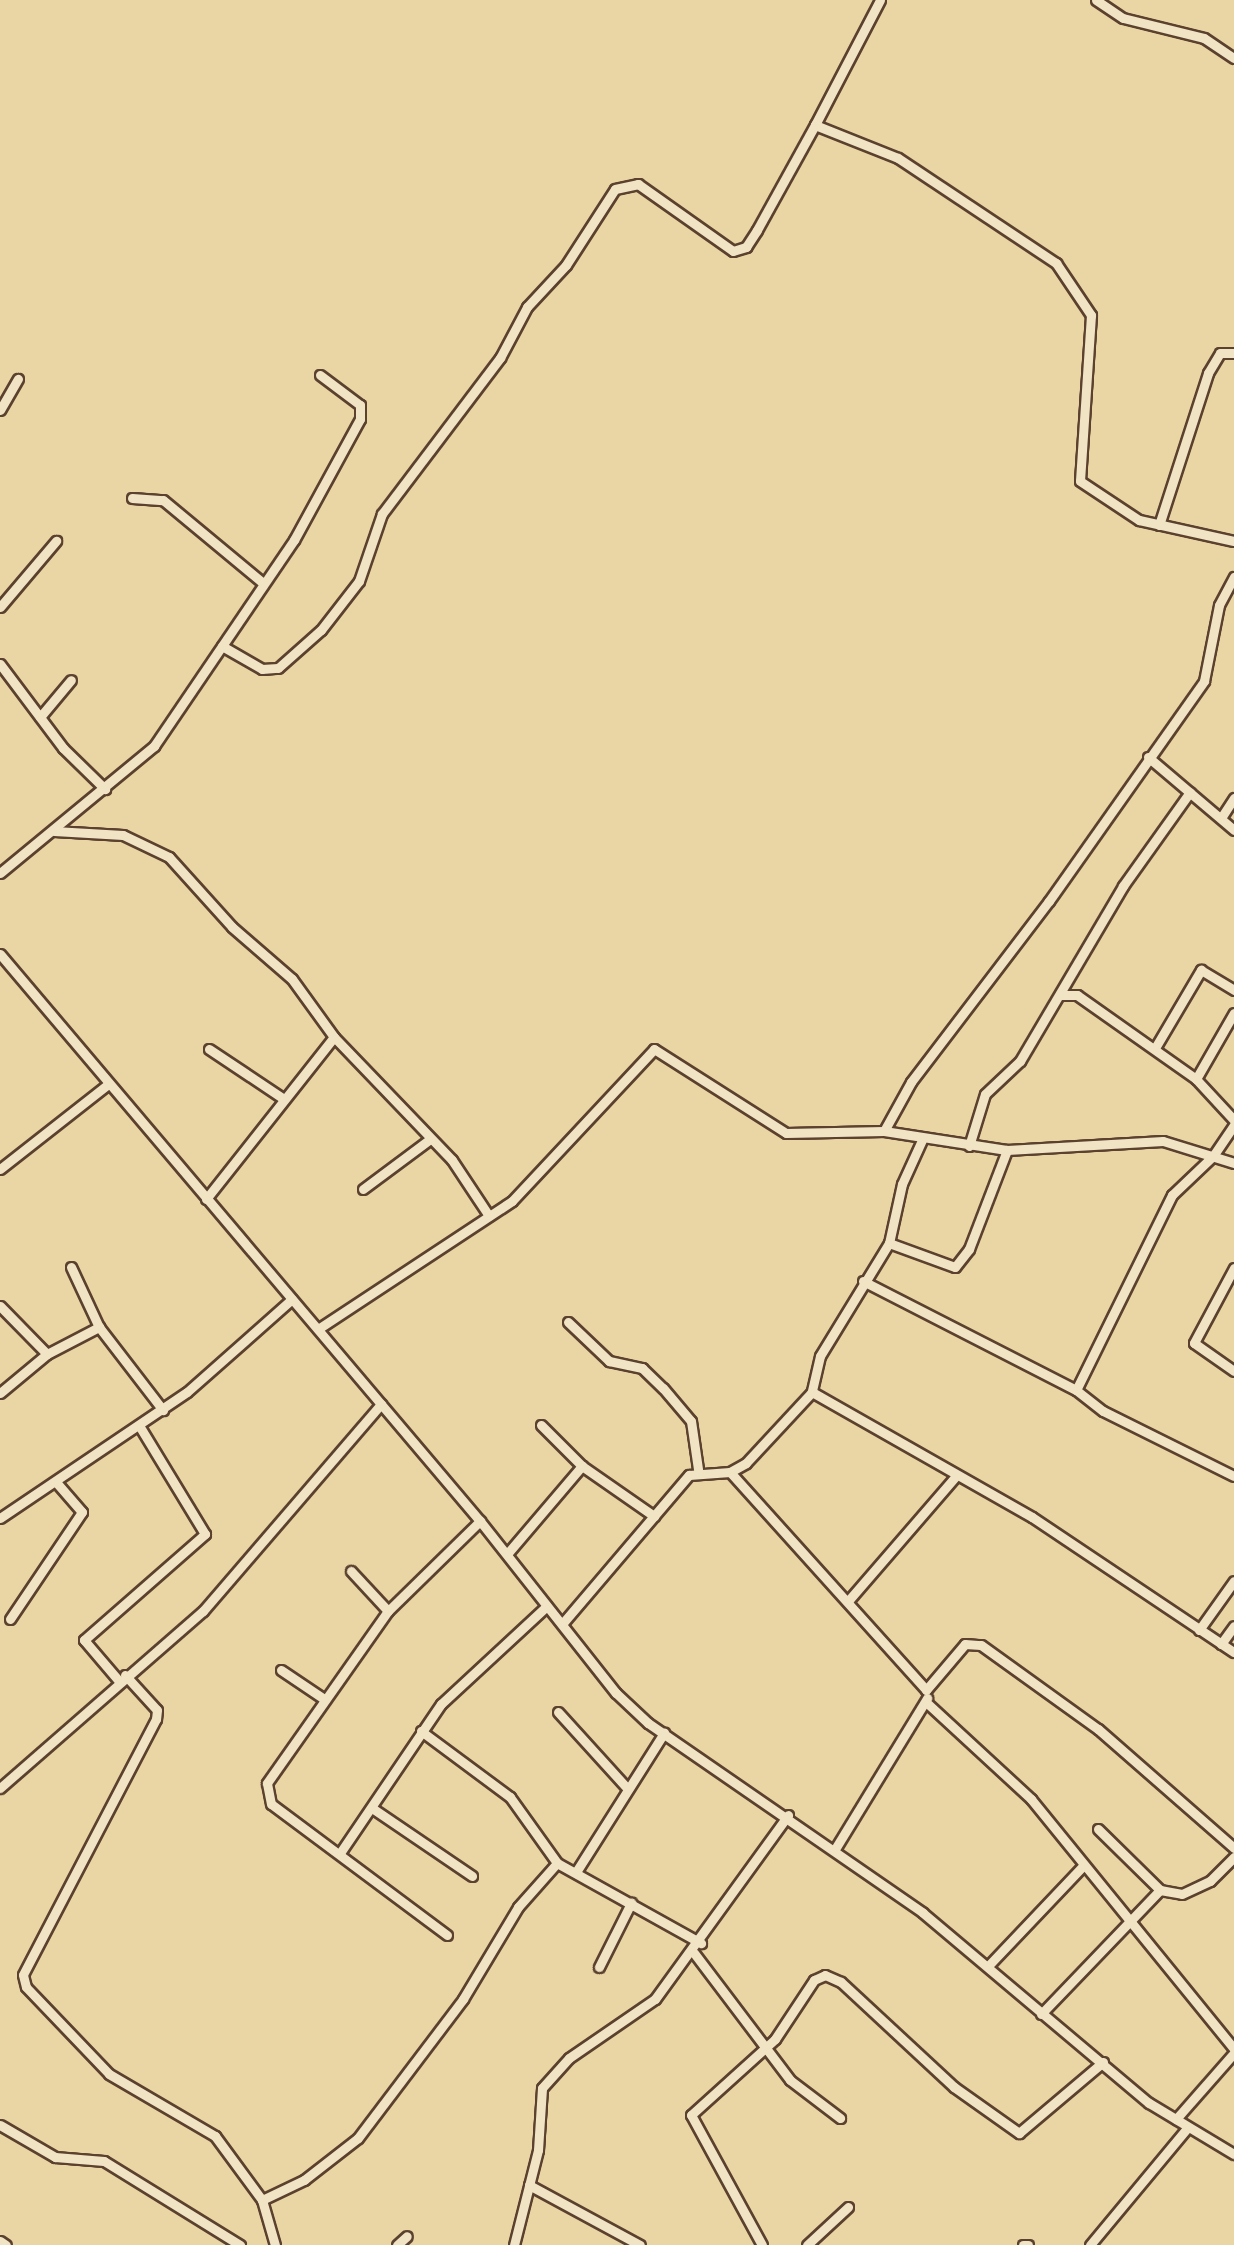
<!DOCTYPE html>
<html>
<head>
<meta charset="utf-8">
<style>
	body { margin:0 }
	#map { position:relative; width:1234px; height:2245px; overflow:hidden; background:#ead6a5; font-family:"Old Standard TT",serif }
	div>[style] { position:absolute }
	.roads { filter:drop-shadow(2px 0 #5b412e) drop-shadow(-2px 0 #5b412e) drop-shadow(0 2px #5b412e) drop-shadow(0 -2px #5b412e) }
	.minor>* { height:9px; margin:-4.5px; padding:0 4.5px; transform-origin:4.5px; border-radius:4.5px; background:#f1e4c4 }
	span { translate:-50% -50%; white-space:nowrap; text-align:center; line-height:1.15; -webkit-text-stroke:9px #f1e4c4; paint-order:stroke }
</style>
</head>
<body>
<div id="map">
	<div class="roads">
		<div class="minor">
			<i style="left:880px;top:0;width:141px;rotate:117.5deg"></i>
			<i style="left:815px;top:125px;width:89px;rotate:21.7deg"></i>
			<i style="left:898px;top:158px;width:190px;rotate:33.6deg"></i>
			<i style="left:1056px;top:263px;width:63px;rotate:56.1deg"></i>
			<i style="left:1091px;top:315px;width:166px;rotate:93.8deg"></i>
			<i style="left:1080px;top:481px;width:71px;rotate:33.5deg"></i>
			<i style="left:1139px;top:520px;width:97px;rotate:12.5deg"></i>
			<i style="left:1096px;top:0;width:32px;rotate:34deg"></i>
			<i style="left:1123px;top:18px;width:83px;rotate:13.9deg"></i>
			<i style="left:1204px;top:38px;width:36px;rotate:34deg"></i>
			<i style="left:0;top:410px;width:36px;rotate:-60deg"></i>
			<i style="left:132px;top:498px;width:31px;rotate:4deg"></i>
			<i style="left:163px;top:500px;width:130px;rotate:39.7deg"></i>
			<i style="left:1159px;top:525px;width:160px;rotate:-72.1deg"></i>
			<i style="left:1208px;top:373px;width:23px;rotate:-59deg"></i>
			<i style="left:1220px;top:353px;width:14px"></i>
			<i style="left:0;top:607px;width:87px;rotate:-49.7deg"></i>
			<i style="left:222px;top:646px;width:46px;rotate:29.9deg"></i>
			<i style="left:262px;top:669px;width:16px;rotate:-4deg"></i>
			<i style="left:278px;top:668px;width:57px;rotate:-41.5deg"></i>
			<i style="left:321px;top:630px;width:62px;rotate:-52.2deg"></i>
			<i style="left:359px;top:581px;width:71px;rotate:-71.1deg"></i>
			<i style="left:382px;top:514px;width:196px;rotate:-52.9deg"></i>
			<i style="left:500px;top:358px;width:58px;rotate:-62.1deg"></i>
			<i style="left:527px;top:307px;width:57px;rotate:-47.1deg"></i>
			<i style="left:566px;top:265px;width:90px;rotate:-57.2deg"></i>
			<i style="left:615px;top:189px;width:24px;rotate:-12deg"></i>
			<i style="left:638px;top:184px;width:116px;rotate:35.2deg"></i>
			<i style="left:733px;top:251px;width:14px;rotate:-17deg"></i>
			<i style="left:746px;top:247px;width:20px;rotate:-57deg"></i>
			<i style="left:757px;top:230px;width:120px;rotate:-61.1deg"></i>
			<i style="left:0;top:664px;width:105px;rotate:53.1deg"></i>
			<i style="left:63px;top:748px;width:59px;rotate:44.3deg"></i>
			<i style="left:40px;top:717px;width:48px;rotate:-50deg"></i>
			<i style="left:1148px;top:757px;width:113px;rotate:40.3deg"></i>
			<i style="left:1221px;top:818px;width:24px;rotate:-57deg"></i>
			<i style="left:54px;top:831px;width:69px;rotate:3.3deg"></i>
			<i style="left:123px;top:835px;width:51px;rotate:25.6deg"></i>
			<i style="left:169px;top:857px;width:94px;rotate:48deg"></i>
			<i style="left:232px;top:927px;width:79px;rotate:40.9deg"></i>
			<i style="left:292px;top:979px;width:72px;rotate:54.1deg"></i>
			<i style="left:0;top:873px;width:200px;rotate:-39.5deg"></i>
			<i style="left:154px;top:746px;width:249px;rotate:-55.8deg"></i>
			<i style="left:294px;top:540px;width:138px;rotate:-61.4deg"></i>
			<i style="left:360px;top:419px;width:14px;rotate:-90deg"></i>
			<i style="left:360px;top:405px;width:50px;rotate:-143.1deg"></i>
			<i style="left:0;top:954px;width:743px;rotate:49.75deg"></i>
			<i style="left:480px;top:1521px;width:219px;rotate:51.7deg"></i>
			<i style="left:616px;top:1693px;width:44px;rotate:43.2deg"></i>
			<i style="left:648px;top:1723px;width:334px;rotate:34.6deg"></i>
			<i style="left:923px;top:1913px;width:295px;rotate:40.1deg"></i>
			<i style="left:1149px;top:2103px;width:99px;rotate:31deg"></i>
			<i style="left:1060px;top:995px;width:17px"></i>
			<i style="left:1077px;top:995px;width:146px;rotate:35.2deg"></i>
			<i style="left:1196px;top:1079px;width:76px;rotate:-60.1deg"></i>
			<i style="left:1155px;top:1048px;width:91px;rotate:-59.5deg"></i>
			<i style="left:1201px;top:970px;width:39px;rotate:31deg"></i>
			<i style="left:209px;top:1049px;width:90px;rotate:33.7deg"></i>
			<i style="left:1196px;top:1079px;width:56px;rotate:47.2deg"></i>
			<i style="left:1234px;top:1125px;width:36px;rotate:124deg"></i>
			<i style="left:1214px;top:1155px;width:58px;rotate:136.4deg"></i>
			<i style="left:1172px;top:1195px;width:217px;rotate:116.2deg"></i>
			<i style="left:1076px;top:1390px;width:34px;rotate:38deg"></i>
			<i style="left:1103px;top:1411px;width:146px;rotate:26.4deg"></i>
			<i style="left:884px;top:1131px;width:56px;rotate:-61.1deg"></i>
			<i style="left:911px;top:1082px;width:228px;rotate:-52.7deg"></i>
			<i style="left:1049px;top:901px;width:269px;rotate:-54.8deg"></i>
			<i style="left:1204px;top:681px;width:77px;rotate:-78.8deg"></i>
			<i style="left:1219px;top:605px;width:32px;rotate:-62deg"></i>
			<i style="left:922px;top:1140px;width:48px;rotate:114.4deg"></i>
			<i style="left:902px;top:1184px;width:60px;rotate:102.4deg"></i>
			<i style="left:889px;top:1243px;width:132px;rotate:121.4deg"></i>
			<i style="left:820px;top:1356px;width:37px;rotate:103deg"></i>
			<i style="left:812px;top:1392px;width:253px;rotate:29.6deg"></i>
			<i style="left:1032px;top:1517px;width:243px;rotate:33.8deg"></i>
			<i style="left:969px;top:1146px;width:54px;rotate:-72.9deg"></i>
			<i style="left:985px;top:1094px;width:48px;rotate:-43.3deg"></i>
			<i style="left:1020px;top:1061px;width:203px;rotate:-59.5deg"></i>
			<i style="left:1123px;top:886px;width:115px;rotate:-54.5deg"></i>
			<i style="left:0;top:1169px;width:136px;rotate:-38.1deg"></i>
			<i style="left:363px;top:1189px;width:84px;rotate:-36.7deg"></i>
			<i style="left:206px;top:1199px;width:206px;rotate:-51.7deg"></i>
			<i style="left:334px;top:1037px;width:170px;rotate:46.2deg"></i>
			<i style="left:452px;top:1160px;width:67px;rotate:56.5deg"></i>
			<i style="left:889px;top:1243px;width:70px;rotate:20deg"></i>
			<i style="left:955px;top:1267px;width:23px;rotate:-52deg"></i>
			<i style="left:969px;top:1249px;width:106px;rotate:-69deg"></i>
			<i style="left:71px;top:1267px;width:66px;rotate:65deg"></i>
			<i style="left:99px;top:1327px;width:105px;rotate:52.4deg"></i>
			<i style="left:1234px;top:1268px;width:85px;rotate:118.1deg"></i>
			<i style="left:1194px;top:1343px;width:49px;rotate:35deg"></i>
			<i style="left:863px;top:1281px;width:239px;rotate:27.1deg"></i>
			<i style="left:0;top:1306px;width:67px;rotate:45.6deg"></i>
			<i style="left:568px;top:1322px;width:57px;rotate:43.6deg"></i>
			<i style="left:609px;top:1361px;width:34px;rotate:12deg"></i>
			<i style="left:642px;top:1368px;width:29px;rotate:44deg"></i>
			<i style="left:663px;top:1388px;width:43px;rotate:49.7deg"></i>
			<i style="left:691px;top:1421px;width:49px;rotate:81.7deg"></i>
			<i style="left:318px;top:1329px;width:232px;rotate:-33.4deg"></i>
			<i style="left:512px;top:1201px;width:208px;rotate:-46.9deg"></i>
			<i style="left:654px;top:1049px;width:156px;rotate:32.5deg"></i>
			<i style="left:786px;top:1133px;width:98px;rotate:-1.2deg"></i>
			<i style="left:884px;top:1131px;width:124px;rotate:8.8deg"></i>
			<i style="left:1007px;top:1150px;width:156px;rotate:-3.3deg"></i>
			<i style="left:1163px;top:1141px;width:74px;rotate:17.2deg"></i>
			<i style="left:0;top:1393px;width:61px;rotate:-39.7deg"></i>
			<i style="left:47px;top:1354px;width:59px;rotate:-27.4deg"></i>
			<i style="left:541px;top:1425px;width:58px;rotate:45deg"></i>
			<i style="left:582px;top:1466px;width:88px;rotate:34.8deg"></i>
			<i style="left:730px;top:1472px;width:293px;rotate:48deg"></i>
			<i style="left:926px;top:1690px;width:60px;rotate:-49.7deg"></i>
			<i style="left:965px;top:1644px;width:16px;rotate:4deg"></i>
			<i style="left:981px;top:1645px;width:144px;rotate:35.7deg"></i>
			<i style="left:1098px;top:1729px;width:181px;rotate:41.2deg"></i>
			<i style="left:0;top:1518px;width:225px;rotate:-34deg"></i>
			<i style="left:187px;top:1392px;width:140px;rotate:-41.5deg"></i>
			<i style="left:507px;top:1554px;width:116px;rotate:-49.6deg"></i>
			<i style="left:351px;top:1571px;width:54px;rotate:47.2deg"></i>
			<i style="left:848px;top:1601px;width:164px;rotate:-49.2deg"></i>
			<i style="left:10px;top:1619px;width:129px;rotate:-56.1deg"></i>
			<i style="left:82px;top:1512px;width:40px;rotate:-131deg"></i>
			<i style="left:562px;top:1624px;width:196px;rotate:-49.6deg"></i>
			<i style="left:689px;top:1475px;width:41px;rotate:-4.2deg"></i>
			<i style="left:730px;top:1472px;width:18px;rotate:-29deg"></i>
			<i style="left:746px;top:1463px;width:97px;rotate:-47.1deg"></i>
			<i style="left:1199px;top:1630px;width:60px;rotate:-54.5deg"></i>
			<i style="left:1221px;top:1644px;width:22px;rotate:-54deg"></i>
			<i style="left:281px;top:1670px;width:52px;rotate:34deg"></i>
			<i style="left:125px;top:1675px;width:47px;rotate:47.6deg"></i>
			<i style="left:157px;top:1710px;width:9px;rotate:96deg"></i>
			<i style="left:156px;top:1719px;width:288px;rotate:117.5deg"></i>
			<i style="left:23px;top:1975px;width:12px;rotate:76deg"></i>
			<i style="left:26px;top:1987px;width:120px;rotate:46.3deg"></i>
			<i style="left:109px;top:2074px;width:123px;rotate:30.3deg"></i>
			<i style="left:215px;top:2136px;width:79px;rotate:53.7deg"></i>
			<i style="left:262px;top:2200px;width:47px;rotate:73.9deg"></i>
			<i style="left:119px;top:1681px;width:54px;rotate:-130.5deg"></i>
			<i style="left:84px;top:1640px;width:161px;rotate:-41.2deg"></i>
			<i style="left:205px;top:1534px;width:125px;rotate:-121.3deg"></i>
			<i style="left:927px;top:1703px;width:142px;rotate:42.7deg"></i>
			<i style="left:1031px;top:1799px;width:322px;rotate:50.9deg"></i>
			<i style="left:558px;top:1712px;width:101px;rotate:47.8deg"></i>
			<i style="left:421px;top:1731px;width:111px;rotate:36.6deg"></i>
			<i style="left:510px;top:1797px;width:81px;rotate:54.5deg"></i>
			<i style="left:0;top:1788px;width:269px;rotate:-41.1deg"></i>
			<i style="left:203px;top:1611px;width:273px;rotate:-49.3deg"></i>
			<i style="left:372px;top:1808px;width:121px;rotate:34.2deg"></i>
			<i style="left:1098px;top:1829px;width:87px;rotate:44.5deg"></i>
			<i style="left:835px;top:1849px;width:177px;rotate:-58.6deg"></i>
			<i style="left:340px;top:1853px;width:180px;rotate:-55.9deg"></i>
			<i style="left:441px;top:1704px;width:144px;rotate:-42.8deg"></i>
			<i style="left:576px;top:1872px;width:165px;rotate:-57.7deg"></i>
			<i style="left:447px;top:1935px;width:219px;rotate:-143.3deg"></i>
			<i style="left:271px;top:1804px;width:21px;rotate:-101deg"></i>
			<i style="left:267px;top:1783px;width:210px;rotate:-54.9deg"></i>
			<i style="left:388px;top:1611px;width:129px;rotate:-44.4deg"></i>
			<i style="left:694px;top:1953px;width:159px;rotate:52.9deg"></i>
			<i style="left:790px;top:2080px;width:63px;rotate:37.2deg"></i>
			<i style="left:988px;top:1966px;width:138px;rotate:-46.5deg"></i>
			<i style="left:599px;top:1967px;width:72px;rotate:-63.4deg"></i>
			<i style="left:1041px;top:2014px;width:172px;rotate:-46.2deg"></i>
			<i style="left:1160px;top:1890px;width:22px;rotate:10deg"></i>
			<i style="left:1182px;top:1894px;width:31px;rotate:-25deg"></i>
			<i style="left:1210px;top:1881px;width:34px;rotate:-45deg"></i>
			<i style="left:1176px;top:2119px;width:88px;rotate:-48.7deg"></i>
			<i style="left:0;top:2125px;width:64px;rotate:30.2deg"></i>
			<i style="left:55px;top:2157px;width:49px;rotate:4.7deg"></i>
			<i style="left:104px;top:2161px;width:160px;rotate:31.7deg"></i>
			<i style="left:529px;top:2185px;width:126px;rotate:28.4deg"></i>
			<i style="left:262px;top:2200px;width:47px;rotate:-25.5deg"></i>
			<i style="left:304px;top:2180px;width:68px;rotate:-37.9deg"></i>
			<i style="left:358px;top:2138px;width:174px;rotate:-52.9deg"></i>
			<i style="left:463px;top:1999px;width:107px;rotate:-59.1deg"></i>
			<i style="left:518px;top:1907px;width:59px;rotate:-48.4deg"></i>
			<i style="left:557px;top:1863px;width:165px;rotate:29.1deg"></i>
			<i style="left:0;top:2241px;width:7px;rotate:34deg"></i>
			<i style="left:397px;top:2245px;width:13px;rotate:-42deg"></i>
			<i style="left:514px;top:2245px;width:98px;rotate:-75.8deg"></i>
			<i style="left:538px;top:2150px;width:62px;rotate:-86.3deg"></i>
			<i style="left:542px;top:2088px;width:40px;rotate:-48deg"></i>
			<i style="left:569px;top:2058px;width:104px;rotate:-34.5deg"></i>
			<i style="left:655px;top:1999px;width:227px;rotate:-54.1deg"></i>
			<i style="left:762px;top:2245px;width:148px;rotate:-118.6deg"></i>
			<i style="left:691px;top:2115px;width:113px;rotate:-42.1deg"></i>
			<i style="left:775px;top:2039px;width:71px;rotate:-56.5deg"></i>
			<i style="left:814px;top:1980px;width:12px;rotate:-24deg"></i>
			<i style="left:825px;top:1975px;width:17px;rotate:24deg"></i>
			<i style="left:841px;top:1982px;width:154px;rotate:42.9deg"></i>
			<i style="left:954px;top:2087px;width:80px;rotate:35.3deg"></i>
			<i style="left:1019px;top:2133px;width:110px;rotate:-40.2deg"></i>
			<i style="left:807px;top:2245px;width:56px;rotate:-42.8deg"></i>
			<i style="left:1023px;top:2245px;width:5px"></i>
			<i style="left:1090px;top:2245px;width:153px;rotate:-50.3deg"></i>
		</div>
	</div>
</div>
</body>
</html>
